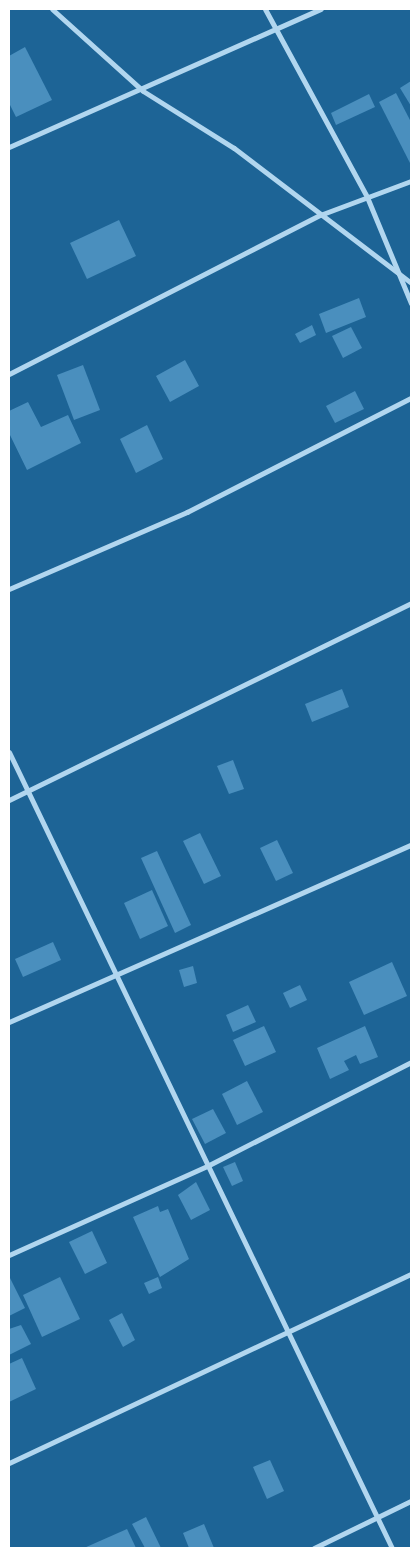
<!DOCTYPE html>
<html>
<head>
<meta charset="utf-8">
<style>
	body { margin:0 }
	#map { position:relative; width:420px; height:1557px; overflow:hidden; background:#1d6496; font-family:"Titillium Web",sans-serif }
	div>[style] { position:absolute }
	.building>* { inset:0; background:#4a8fbe }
	.street>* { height:5px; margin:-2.5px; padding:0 2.5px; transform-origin:2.5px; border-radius:2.5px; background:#b1d6ef }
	span { translate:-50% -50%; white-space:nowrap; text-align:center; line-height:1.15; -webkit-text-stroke:4.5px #1d6496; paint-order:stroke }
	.frame { position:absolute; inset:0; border:10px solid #fff; pointer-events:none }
</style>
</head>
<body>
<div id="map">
	<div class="building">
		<i style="clip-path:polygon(25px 47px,52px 100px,16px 117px,9px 103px,9px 56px)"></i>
		<i style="clip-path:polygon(411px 81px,411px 106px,400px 88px)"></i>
		<i style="clip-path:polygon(396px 93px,411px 122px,411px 165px,379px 102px)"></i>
		<i style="clip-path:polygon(369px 94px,375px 107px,336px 125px,331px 113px)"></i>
		<i style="clip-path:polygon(119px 220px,136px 256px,87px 279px,70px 243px)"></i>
		<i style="clip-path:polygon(359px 298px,366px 317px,326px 333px,319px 314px)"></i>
		<i style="clip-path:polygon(312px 325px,316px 335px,300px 343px,295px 334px)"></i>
		<i style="clip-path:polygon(351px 327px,362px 348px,343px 358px,332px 336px)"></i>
		<i style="clip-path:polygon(185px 360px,199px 386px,170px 402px,156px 376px)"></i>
		<i style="clip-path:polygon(83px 365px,100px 410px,74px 420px,57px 375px)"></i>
		<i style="clip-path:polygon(355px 391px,364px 409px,335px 423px,326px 406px)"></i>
		<i style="clip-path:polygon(28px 402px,41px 427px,68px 415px,81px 443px,27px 470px,9px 433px,9px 411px)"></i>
		<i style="clip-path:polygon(147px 425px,163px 459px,136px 473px,120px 439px)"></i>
		<i style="clip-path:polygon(342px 689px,349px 707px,312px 722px,305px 704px)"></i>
		<i style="clip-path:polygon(233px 760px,244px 789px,229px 794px,217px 766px)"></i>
		<i style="clip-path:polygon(200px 833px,221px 876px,204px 884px,183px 841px)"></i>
		<i style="clip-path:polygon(277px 840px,293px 873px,276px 881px,260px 848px)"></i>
		<i style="clip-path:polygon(157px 851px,191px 925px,175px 933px,141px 858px)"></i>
		<i style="clip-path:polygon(152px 890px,168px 926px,140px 939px,124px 903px)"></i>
		<i style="clip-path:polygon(53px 942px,61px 960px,23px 977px,15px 959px)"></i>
		<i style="clip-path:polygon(392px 962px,407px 996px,364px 1015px,349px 982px)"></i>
		<i style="clip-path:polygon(193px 966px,197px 983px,184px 987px,179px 970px)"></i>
		<i style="clip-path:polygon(300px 985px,307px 1000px,290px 1008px,283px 993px)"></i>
		<i style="clip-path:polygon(248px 1005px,256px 1022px,233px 1032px,226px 1015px)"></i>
		<i style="clip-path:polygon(264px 1026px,276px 1052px,245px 1066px,233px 1040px)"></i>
		<i style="clip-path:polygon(365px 1026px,378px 1057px,360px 1064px,356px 1055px,344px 1061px,349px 1070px,330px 1079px,317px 1048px)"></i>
		<i style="clip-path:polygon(247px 1081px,263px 1112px,237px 1125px,222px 1094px)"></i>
		<i style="clip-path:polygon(213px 1109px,226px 1133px,205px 1144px,192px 1119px)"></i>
		<i style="clip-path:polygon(235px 1162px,243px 1181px,232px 1186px,223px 1167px)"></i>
		<i style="clip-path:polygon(196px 1182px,210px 1210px,191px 1220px,178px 1195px)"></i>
		<i style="clip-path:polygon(158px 1206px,160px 1212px,168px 1209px,189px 1259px,160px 1277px,133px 1217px)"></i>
		<i style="clip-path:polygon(92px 1231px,107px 1263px,85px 1274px,69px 1242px)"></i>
		<i style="clip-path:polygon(9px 1276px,25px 1308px,9px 1316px)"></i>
		<i style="clip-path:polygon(60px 1277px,80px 1319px,42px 1337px,23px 1295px)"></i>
		<i style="clip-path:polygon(158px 1277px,162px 1288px,149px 1294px,144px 1283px)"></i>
		<i style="clip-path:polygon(122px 1313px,135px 1340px,123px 1347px,109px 1320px)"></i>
		<i style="clip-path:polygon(21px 1325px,31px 1344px,9px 1355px,9px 1329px)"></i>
		<i style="clip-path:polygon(22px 1358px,36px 1389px,9px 1402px,9px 1364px)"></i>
		<i style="clip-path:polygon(270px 1460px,284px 1491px,267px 1499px,253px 1467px)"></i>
		<i style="clip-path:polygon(146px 1517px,161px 1548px,145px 1548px,132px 1524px)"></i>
		<i style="clip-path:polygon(204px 1524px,214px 1548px,189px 1548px,183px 1533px)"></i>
		<i style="clip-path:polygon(127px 1529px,136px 1548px,84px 1548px)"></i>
	</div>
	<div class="street">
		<i style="left:52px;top:9px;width:122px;rotate:42deg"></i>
		<i style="left:143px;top:91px;width:107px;rotate:32.1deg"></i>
		<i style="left:234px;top:148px;width:223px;rotate:37.3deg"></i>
		<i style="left:265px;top:9px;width:214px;rotate:61.5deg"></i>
		<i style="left:367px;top:197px;width:115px;rotate:67.5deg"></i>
		<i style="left:9px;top:147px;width:341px;rotate:-23.9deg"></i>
		<i style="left:9px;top:374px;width:349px;rotate:-27.1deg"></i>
		<i style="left:320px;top:215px;width:97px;rotate:-20.5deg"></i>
		<i style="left:9px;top:589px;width:194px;rotate:-23.4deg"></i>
		<i style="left:187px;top:512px;width:251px;rotate:-27deg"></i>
		<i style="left:9px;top:752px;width:883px;rotate:64.31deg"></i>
		<i style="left:9px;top:800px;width:448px;rotate:-26.1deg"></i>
		<i style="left:9px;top:1022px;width:439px;rotate:-23.8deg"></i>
		<i style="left:9px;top:1255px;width:219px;rotate:-24.2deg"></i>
		<i style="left:209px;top:1165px;width:227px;rotate:-27deg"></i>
		<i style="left:9px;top:1463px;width:444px;rotate:-25.2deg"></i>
		<i style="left:314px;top:1548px;width:108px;rotate:-25.9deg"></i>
	</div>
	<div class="frame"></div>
</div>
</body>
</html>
